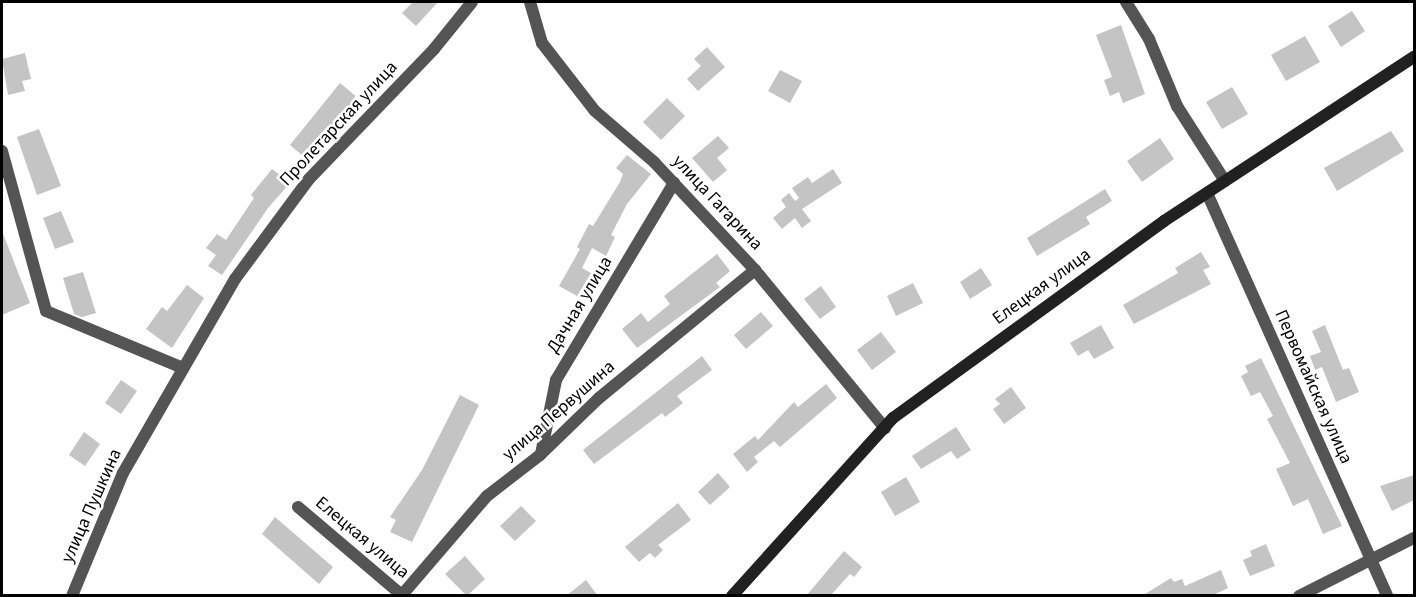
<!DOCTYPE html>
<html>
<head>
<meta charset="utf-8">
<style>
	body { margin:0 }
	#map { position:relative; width:1416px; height:597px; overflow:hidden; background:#fff; font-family:"Source Sans 3",sans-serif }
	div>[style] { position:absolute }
	.building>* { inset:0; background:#c4c4c4 }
	.street>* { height:12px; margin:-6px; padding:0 6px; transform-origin:6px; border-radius:6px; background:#545454 }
	.secondary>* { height:12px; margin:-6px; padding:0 6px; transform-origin:6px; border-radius:6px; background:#212121 }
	span { translate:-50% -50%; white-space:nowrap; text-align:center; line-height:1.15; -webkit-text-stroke:5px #fff; paint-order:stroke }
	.street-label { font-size:18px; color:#000 }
	.frame { position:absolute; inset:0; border:3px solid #000; pointer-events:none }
</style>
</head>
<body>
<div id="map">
	<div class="building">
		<i style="clip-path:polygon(413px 2px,438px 2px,416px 26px,402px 13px)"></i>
		<i style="clip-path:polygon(1352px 11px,1365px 31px,1341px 47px,1328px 26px)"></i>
		<i style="clip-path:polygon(1121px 25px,1145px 94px,1123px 103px,1119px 92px,1110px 96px,1104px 80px,1112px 77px,1096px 35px)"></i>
		<i style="clip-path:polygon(1305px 36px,1320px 62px,1286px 81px,1271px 55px)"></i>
		<i style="clip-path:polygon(707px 47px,725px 67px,698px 91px,687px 79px,701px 66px,694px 59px)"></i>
		<i style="clip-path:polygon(25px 53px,31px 79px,22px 81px,25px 91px,8px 95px,2px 59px)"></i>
		<i style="clip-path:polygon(780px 70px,802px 81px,790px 103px,768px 91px)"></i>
		<i style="clip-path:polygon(340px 83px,358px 98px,304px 157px,290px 145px)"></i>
		<i style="clip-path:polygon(1232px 87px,1248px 114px,1222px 129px,1206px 102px)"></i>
		<i style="clip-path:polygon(667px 98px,685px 116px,661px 140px,643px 122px)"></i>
		<i style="clip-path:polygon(39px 129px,61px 186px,37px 195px,17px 137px)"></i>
		<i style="clip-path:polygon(1391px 131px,1404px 151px,1337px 191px,1324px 168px)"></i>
		<i style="clip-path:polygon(718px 136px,729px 148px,717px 158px,727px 170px,713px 182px,692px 158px)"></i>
		<i style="clip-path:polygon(1160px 138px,1174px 159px,1142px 182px,1127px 161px)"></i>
		<i style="clip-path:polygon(627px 155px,651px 174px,627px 204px,611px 235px,615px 237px,606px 256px,592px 248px,582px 268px,591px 273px,577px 296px,559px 286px,580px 249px,577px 247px,589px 224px,593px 226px,620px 182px,623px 174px,616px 168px)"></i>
		<i style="clip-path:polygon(272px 169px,290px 183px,268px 208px,222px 275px,208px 266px,216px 255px,206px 248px,217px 234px,226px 240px,254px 198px,251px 195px)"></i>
		<i style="clip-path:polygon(833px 169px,842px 183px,802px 209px,811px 221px,802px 228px,795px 218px,782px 229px,773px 218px,786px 207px,781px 200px,789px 193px,795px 201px,799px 198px,792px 188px,808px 177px,812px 183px)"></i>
		<i style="clip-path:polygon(1105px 189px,1112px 201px,1086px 217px,1090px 224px,1037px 256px,1027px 238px)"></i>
		<i style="clip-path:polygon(61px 211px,74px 242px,55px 249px,43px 218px)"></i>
		<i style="clip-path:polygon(2px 231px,30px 303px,2px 315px)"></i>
		<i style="clip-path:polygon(1201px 252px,1210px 267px,1203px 270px,1211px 284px,1134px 324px,1123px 305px,1178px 273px,1175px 268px)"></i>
		<i style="clip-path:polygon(717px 254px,730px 271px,716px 283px,720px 287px,637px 348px,622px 329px,641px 313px,648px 322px,670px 304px,664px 296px)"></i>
		<i style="clip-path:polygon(981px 268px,992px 285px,970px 299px,960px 282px)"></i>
		<i style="clip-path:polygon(83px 272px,96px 313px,82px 317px,74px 314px,63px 278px)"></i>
		<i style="clip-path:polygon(913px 283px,923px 303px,896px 316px,887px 296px)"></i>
		<i style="clip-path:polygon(187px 285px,204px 298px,172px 348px,146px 329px,162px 307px,167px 311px)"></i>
		<i style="clip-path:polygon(821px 286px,836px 307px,820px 319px,804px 299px)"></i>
		<i style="clip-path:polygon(761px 312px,773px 326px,746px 349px,734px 335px)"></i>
		<i style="clip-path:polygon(1101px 325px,1114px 348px,1094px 359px,1088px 350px,1078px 356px,1070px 343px)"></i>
		<i style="clip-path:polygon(1325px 325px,1343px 370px,1349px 368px,1359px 392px,1336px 402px,1322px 367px,1315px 370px,1310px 356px,1321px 352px,1312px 331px)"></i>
		<i style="clip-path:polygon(881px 332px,896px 352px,872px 370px,857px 350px)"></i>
		<i style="clip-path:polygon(702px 356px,712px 370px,677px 396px,683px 403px,665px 417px,662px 413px,594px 464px,583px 450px)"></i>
		<i style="clip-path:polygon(1261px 358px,1342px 526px,1323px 534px,1308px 499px,1293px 506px,1276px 469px,1290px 463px,1267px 419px,1273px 416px,1260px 392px,1251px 396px,1241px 376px,1248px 372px,1245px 366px)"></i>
		<i style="clip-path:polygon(121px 380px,137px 391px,121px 414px,105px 403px)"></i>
		<i style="clip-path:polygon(826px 384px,837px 398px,780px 447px,774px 441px,754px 457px,758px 462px,747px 472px,733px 454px,755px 436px,758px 440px,794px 402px,798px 407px)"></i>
		<i style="clip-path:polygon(1011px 387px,1026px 408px,1004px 424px,993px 409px,1000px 404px,995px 399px)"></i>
		<i style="clip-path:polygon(460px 395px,479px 405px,412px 542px,390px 532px,396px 520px,390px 517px,422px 470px)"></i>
		<i style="clip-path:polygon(956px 427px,971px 450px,957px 459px,951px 451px,921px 469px,912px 456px)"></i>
		<i style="clip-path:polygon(84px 432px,100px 444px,85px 466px,69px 455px)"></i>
		<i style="clip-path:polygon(718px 473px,730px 487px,710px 505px,698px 492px)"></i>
		<i style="clip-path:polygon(1414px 475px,1414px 500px,1392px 511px,1380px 486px)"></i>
		<i style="clip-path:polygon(906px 477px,920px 502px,895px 516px,881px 492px)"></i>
		<i style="clip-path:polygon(678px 503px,691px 520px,658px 545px,663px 550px,655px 558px,650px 553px,639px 562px,625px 547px)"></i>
		<i style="clip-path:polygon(521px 506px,536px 521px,515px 541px,500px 526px)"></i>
		<i style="clip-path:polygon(275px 517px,333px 567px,319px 584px,262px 534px)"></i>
		<i style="clip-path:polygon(1266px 544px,1275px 566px,1250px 576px,1243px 560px,1252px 556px,1250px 551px)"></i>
		<i style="clip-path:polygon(844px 551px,862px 567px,854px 577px,850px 574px,830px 596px,806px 596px)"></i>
		<i style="clip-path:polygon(465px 556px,485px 579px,467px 596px,445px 574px)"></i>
		<i style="clip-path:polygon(1221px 570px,1228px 588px,1211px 596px,1142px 596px,1171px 578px,1174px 582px,1182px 579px,1185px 586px)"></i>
		<i style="clip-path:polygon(586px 580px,598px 596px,566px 596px)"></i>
	</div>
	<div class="street">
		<i style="left:530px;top:2px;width:43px;rotate:73.7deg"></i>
		<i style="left:542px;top:43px;width:86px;rotate:52.1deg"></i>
		<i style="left:595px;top:111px;width:78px;rotate:40.8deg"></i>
		<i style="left:654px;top:162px;width:148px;rotate:46.9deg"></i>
		<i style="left:755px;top:270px;width:205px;rotate:50.6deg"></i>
		<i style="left:1126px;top:2px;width:44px;rotate:58.1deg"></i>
		<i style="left:1149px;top:39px;width:73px;rotate:67.3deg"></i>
		<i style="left:1177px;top:106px;width:89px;rotate:57.4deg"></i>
		<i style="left:2px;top:151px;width:166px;rotate:74.6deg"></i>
		<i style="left:46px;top:311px;width:148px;rotate:22.6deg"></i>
		<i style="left:1207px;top:193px;width:441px;rotate:65.9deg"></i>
		<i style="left:541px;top:454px;width:76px;rotate:-78.5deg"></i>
		<i style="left:556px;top:380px;width:230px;rotate:-59.1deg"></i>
		<i style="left:298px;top:507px;width:138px;rotate:40.3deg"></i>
		<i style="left:402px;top:595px;width:130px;rotate:-49.4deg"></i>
		<i style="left:487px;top:496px;width:67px;rotate:-37.7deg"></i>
		<i style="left:540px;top:455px;width:82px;rotate:-44deg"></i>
		<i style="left:599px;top:398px;width:202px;rotate:-39.4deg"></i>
		<i style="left:72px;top:596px;width:133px;rotate:-67.5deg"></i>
		<i style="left:123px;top:473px;width:224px;rotate:-60deg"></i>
		<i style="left:235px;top:279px;width:124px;rotate:-53.5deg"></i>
		<i style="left:309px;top:179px;width:180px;rotate:-46.1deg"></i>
		<i style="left:434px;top:49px;width:60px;rotate:-51deg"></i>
		<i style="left:1299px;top:596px;width:129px;rotate:-26.8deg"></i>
	</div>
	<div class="secondary">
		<i style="left:732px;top:596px;width:240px;rotate:-47.9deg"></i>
		<i style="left:893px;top:418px;width:335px;rotate:-36deg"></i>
		<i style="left:1164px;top:221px;width:299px;rotate:-33.3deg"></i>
	</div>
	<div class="street-label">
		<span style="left:339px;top:124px;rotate:-47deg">Пролетарская улица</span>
		<span style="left:717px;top:203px;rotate:47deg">улица Гагарина</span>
		<span style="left:1042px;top:287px;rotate:-36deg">Елецкая улица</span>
		<span style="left:580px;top:305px;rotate:-59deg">Дачная улица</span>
		<span style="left:1313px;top:387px;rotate:66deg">Первомайская улица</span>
		<span style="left:559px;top:411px;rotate:-41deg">улица Первушина</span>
		<span style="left:92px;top:506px;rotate:-66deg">улица Пушкина</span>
		<span style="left:362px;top:538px;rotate:40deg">Елецкая улица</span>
	</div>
	<div class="frame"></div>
</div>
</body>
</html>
